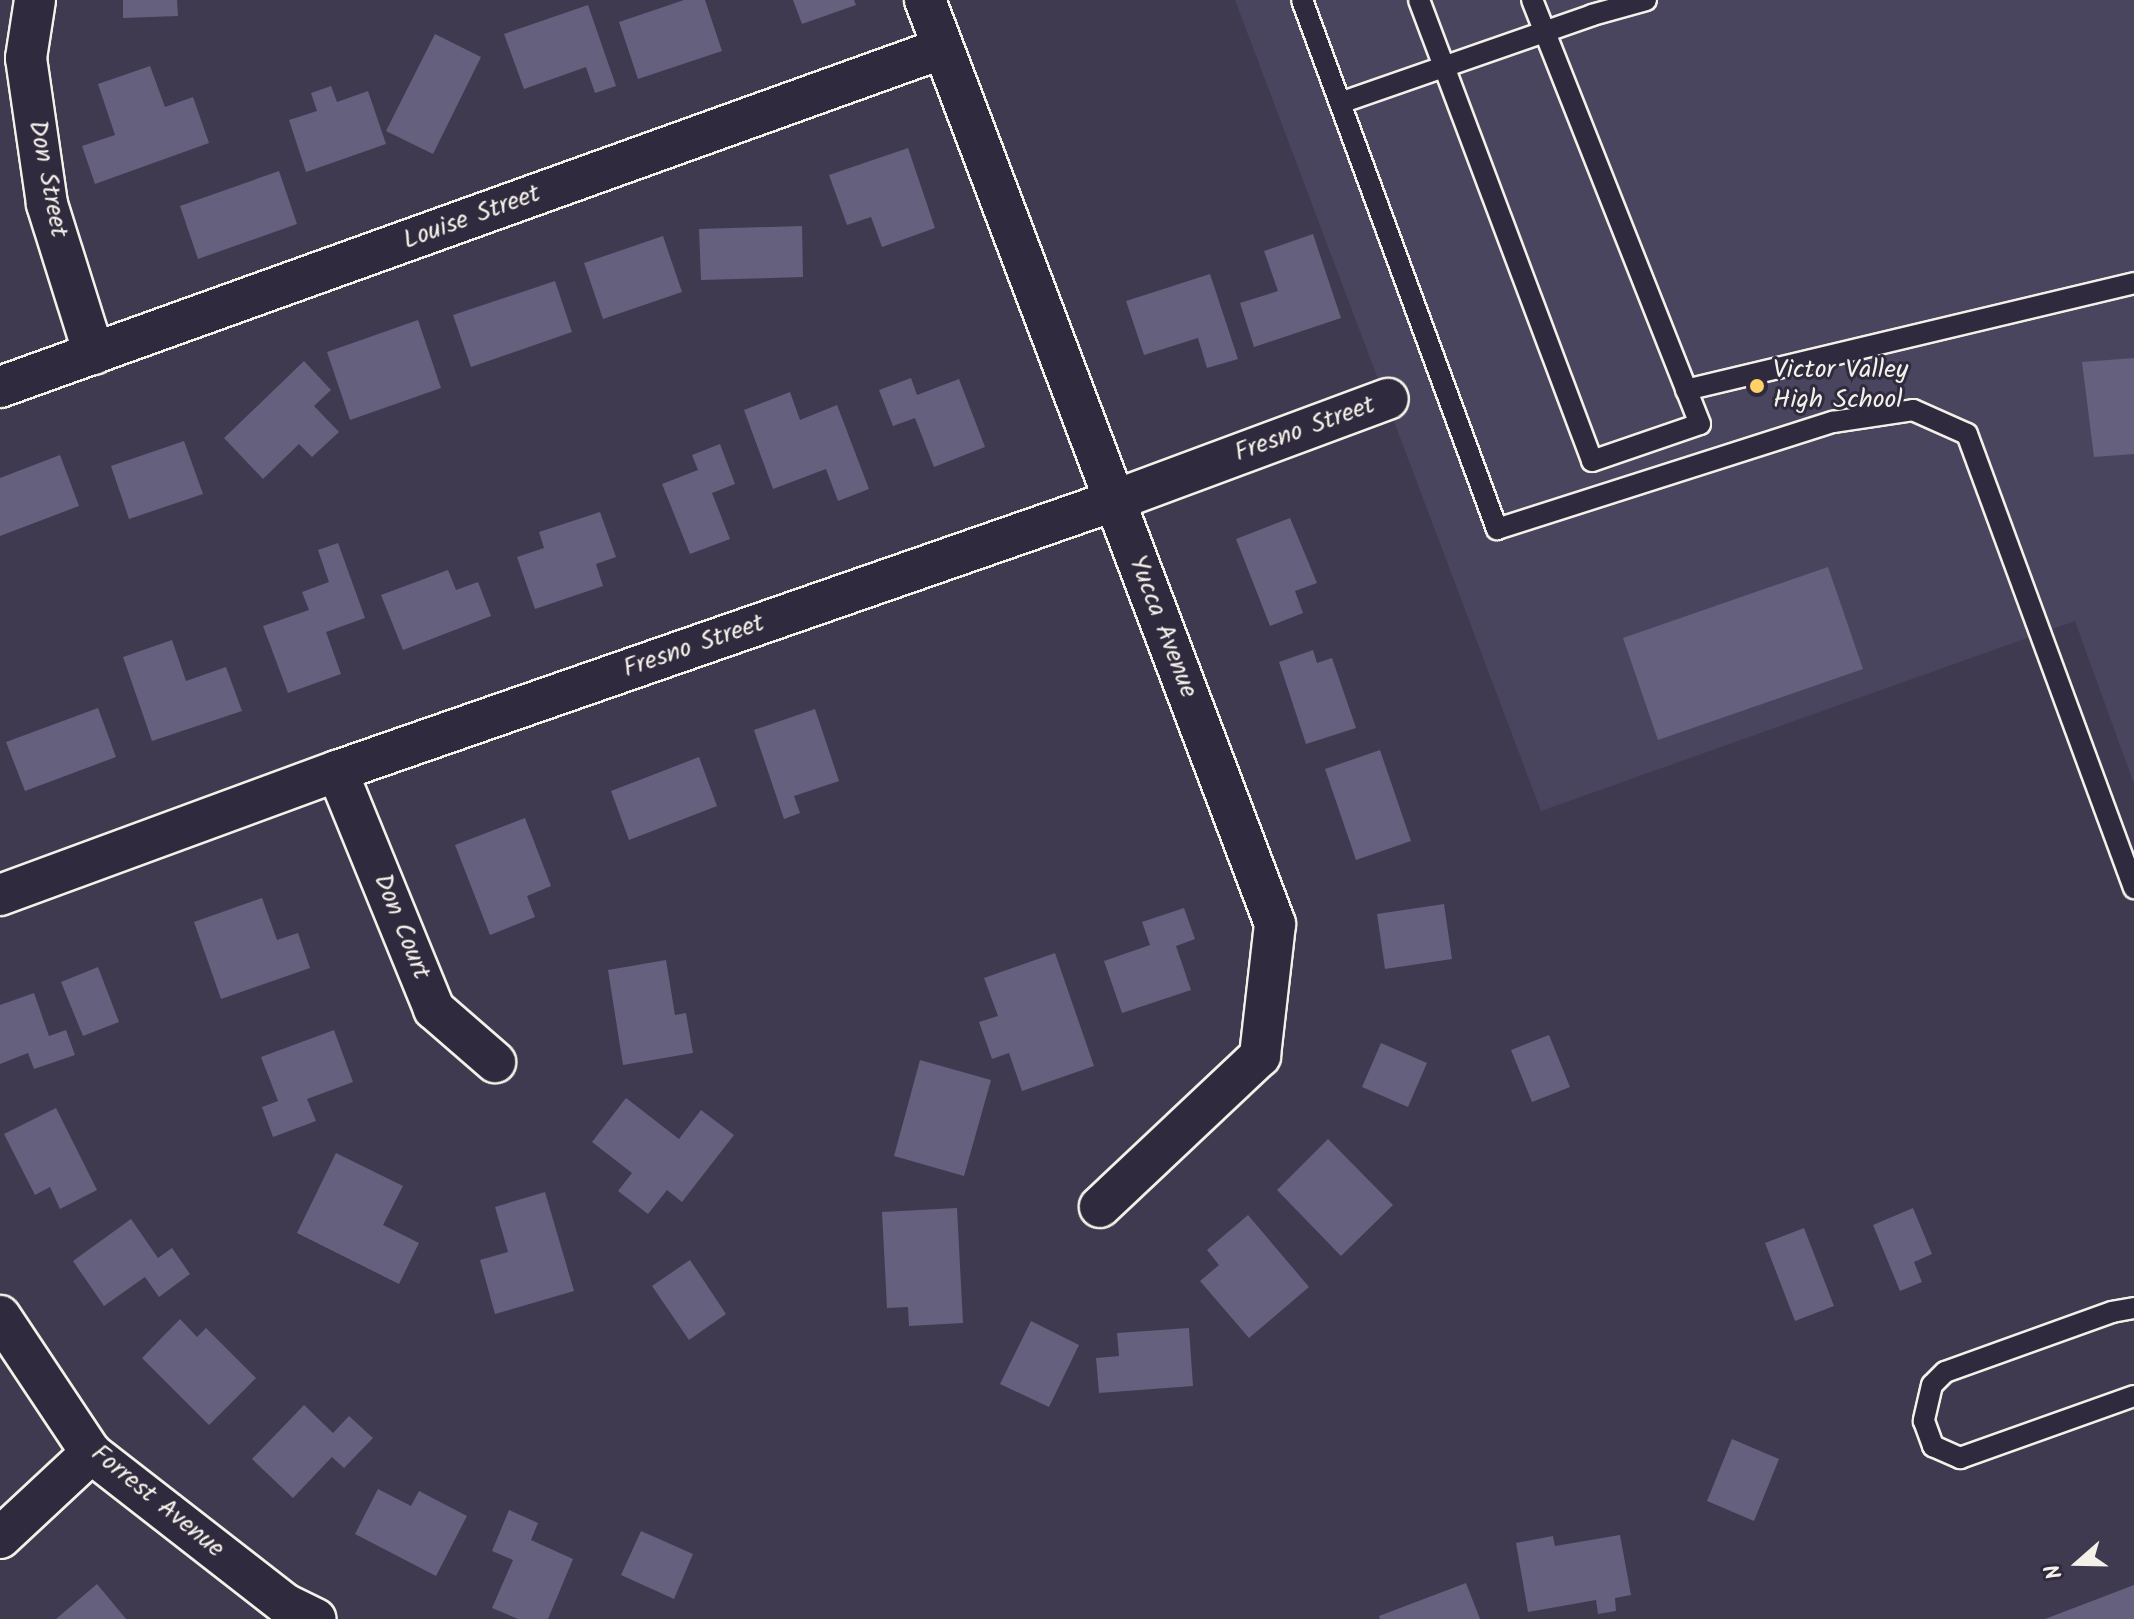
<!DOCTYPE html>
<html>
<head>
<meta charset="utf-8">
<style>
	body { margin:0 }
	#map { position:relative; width:2134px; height:1619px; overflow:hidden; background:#3f3a50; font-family:Kalam,sans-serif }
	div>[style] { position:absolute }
	.built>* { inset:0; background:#4a455e }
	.building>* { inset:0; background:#64607e }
	.roads { filter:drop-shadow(2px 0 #f4f1e8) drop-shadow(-2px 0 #f4f1e8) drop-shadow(0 2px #f4f1e8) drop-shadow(0 -2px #f4f1e8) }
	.service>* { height:20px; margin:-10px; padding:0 10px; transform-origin:10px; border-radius:10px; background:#2f2a3d }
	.minor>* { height:40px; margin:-20px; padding:0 20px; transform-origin:20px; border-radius:20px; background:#2f2a3d }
	.dots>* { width:22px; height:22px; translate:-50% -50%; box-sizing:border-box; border:4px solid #2f2a3d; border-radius:50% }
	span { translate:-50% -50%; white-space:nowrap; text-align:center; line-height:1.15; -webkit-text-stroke:6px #2f2a3d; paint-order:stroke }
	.street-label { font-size:26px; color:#f4f1e8 }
	.poi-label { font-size:26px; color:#f4f1e8 }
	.left { translate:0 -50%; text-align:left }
	.north { position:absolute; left:2038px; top:1523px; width:80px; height:80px; -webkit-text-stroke:6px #2f2a3d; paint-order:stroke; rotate:250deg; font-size:22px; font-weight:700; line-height:32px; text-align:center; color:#f4f1e8 }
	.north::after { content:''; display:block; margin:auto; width:28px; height:36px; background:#f4f1e8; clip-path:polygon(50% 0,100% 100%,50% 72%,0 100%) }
</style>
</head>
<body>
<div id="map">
	<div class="built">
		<i style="clip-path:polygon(1235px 0,2134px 0,2134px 784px,2075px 621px,1541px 811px)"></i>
	</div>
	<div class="building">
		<i style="clip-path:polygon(123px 0,177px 0,178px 16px,123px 18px)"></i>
		<i style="clip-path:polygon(684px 0,705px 0,722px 51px,638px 79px,619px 22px)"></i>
		<i style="clip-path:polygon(793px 0,854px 0,856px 5px,802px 24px)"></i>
		<i style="clip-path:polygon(588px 5px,616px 86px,595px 93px,586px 67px,524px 89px,504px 34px)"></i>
		<i style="clip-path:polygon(435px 34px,481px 57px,433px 154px,386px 131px)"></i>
		<i style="clip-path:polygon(150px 66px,165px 107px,193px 97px,209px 143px,95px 184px,82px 146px,115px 135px,98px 84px)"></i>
		<i style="clip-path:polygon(331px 86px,337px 102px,368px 91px,386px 144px,306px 172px,289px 120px,317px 111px,311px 93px)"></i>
		<i style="clip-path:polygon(908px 148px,935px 228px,882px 247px,871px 217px,847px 225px,829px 175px)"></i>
		<i style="clip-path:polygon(279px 171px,297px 224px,198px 259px,180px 206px)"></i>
		<i style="clip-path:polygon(802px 226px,803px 277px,701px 280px,699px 229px)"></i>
		<i style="clip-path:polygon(1313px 234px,1341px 318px,1254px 347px,1240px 303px,1278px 291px,1264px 251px)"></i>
		<i style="clip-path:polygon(663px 236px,682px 292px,603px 319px,584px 263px)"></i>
		<i style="clip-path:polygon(1210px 274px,1238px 359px,1207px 368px,1198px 338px,1144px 355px,1126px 301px)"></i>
		<i style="clip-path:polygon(555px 281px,572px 332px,471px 367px,453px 315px)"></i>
		<i style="clip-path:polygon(418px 320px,441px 388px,350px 420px,327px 352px)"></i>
		<i style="clip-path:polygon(2134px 358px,2134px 454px,2094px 457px,2082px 362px)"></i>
		<i style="clip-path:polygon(304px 361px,331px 390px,314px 406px,339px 432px,312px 457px,299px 444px,263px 479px,224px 438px)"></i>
		<i style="clip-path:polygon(911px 378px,917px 395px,959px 379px,985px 447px,934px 467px,915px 418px,893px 426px,879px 390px)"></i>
		<i style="clip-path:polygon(790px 392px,800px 420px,837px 405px,869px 489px,838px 501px,826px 469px,773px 489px,744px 410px)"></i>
		<i style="clip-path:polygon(184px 441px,203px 494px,129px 519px,111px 466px)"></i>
		<i style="clip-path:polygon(720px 444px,735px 484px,712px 493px,730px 539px,690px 554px,662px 484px,698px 470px,692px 455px)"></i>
		<i style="clip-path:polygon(60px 455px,79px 506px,0 536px,0 478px)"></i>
		<i style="clip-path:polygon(600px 512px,616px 557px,596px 564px,603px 586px,535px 609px,517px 557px,544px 548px,539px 532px)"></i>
		<i style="clip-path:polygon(1290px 518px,1317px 583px,1295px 591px,1303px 613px,1270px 626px,1236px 539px)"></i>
		<i style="clip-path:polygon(338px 543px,365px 618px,326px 632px,341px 674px,288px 693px,263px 626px,309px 610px,302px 592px,329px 582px,318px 550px)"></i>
		<i style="clip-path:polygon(1828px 567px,1863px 669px,1658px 740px,1623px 638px)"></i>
		<i style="clip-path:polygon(448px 570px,456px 590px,478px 582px,491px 616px,403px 650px,381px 595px)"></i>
		<i style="clip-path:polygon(172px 640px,186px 681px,226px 667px,242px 711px,152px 741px,123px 657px)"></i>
		<i style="clip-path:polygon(1313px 650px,1317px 663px,1332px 658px,1356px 728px,1306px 744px,1279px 662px)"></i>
		<i style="clip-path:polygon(98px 708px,116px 757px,25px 791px,6px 742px)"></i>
		<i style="clip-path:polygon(815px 709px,839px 781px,794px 796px,800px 813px,784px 819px,754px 730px)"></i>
		<i style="clip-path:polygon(1380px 750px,1411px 841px,1356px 860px,1325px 769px)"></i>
		<i style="clip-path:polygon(699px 757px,717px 806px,629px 840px,611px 791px)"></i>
		<i style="clip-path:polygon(525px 818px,551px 886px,527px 896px,535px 917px,490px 935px,455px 845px)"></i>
		<i style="clip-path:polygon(262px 898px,277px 940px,298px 933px,310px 968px,221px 999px,194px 922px)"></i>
		<i style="clip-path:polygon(1444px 904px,1452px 959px,1385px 969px,1377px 914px)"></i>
		<i style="clip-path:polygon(1184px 908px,1195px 939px,1176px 946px,1191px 990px,1122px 1013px,1104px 961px,1150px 945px,1142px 922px)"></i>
		<i style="clip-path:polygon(1055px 953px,1094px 1066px,1022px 1091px,1009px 1053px,992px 1059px,979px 1022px,998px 1016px,984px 978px)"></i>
		<i style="clip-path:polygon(666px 960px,675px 1015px,686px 1013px,693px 1053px,623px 1065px,608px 970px)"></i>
		<i style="clip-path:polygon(98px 967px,119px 1022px,83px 1036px,61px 982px)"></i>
		<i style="clip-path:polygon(34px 993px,49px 1036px,66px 1030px,75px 1055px,34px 1069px,28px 1053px,0 1064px,0 1005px)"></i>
		<i style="clip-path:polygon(334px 1030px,353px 1082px,307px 1099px,316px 1121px,273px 1137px,262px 1107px,278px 1101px,261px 1057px)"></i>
		<i style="clip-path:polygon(1549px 1035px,1570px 1087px,1532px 1102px,1511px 1050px)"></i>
		<i style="clip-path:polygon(1381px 1043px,1427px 1063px,1408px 1107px,1362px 1087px)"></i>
		<i style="clip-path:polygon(920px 1060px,991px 1080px,964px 1176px,894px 1156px)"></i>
		<i style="clip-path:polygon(626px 1098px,679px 1139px,701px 1110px,734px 1135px,682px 1202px,667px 1190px,648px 1214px,618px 1191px,632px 1173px,592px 1142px)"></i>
		<i style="clip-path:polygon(56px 1108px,97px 1190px,60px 1209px,50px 1187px,35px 1195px,4px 1134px)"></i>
		<i style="clip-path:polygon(1328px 1139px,1393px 1205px,1341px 1256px,1277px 1190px)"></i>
		<i style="clip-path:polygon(336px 1153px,403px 1186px,383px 1225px,419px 1243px,399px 1284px,297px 1233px)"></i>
		<i style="clip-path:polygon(545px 1192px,574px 1291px,495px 1314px,480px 1260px,508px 1252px,495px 1207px)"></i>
		<i style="clip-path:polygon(957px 1208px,963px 1323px,909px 1326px,908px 1307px,887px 1308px,882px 1212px)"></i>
		<i style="clip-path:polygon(1913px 1208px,1932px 1254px,1914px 1262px,1922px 1282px,1900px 1291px,1873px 1225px)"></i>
		<i style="clip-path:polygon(1248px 1215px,1309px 1287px,1249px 1338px,1200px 1281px,1219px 1265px,1207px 1250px)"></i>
		<i style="clip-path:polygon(131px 1219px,158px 1258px,172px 1248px,190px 1274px,159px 1297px,145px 1277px,104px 1306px,73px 1261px)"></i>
		<i style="clip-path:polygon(1804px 1228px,1834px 1306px,1795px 1321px,1765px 1243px)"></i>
		<i style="clip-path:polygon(690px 1260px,726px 1314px,689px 1340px,652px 1286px)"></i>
		<i style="clip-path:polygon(180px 1319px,197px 1337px,206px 1328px,256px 1378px,209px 1425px,142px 1358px)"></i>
		<i style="clip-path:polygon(1031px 1321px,1079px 1345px,1049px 1407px,1000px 1384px)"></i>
		<i style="clip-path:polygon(1189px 1328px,1193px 1386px,1099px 1393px,1096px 1358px,1119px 1356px,1117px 1333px)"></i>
		<i style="clip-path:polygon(304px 1405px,333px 1433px,349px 1416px,373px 1438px,344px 1468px,332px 1457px,293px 1498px,252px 1459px)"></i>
		<i style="clip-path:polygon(1732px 1439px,1779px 1459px,1754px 1521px,1707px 1501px)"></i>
		<i style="clip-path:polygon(378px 1489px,411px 1506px,419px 1491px,467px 1516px,436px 1576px,355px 1534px)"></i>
		<i style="clip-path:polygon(509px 1510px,538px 1523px,531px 1540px,573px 1559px,548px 1619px,518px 1619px,492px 1608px,513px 1560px,492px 1551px)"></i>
		<i style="clip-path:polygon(641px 1531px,693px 1554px,674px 1599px,621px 1575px)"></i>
		<i style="clip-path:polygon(1620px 1535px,1631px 1595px,1615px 1598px,1616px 1611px,1598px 1614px,1596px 1600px,1528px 1612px,1516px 1543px,1553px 1536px,1555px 1546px)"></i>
		<i style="clip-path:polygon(1466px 1583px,1480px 1619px,1380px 1619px,1379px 1616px)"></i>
		<i style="clip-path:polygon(97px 1584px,126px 1619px,56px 1619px)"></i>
		<i style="clip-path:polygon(2134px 1585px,2134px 1619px,2045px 1619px)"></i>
	</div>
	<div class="roads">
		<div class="service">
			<i style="left:1302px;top:0;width:564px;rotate:69.77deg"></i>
			<i style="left:1497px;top:529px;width:353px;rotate:-17.7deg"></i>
			<i style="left:1833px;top:422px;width:81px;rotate:-8.5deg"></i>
			<i style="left:1913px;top:410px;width:59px;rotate:24deg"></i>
			<i style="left:1967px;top:434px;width:484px;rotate:69.8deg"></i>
			<i style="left:1419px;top:0;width:492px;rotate:69.4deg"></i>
			<i style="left:1592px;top:461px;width:114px;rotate:-18.9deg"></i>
			<i style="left:1700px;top:424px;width:456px;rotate:-111.6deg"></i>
			<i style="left:1340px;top:103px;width:267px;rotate:-19.2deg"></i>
			<i style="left:1592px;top:15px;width:56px;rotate:-15.5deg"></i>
			<i style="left:1686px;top:390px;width:461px;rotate:-13.4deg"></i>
			<i style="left:2134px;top:1308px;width:22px;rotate:170deg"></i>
			<i style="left:2112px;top:1312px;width:177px;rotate:160.2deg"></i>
			<i style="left:1945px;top:1372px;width:18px;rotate:135deg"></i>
			<i style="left:1932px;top:1385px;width:37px;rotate:103deg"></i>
			<i style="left:1924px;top:1421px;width:27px;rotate:70deg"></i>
			<i style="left:1933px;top:1446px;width:30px;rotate:24deg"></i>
			<i style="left:1960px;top:1458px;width:185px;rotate:-19.6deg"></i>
		</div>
		<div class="minor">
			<i style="left:35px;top:0;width:59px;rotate:98.8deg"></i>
			<i style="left:26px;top:58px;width:148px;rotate:81.8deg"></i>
			<i style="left:47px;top:204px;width:157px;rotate:72.6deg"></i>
			<i style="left:925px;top:0;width:988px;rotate:69.25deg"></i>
			<i style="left:1275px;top:924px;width:133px;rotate:96.5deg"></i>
			<i style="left:1260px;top:1056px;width:220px;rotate:136.7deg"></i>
			<i style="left:0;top:387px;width:1002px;rotate:-19.77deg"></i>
			<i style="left:337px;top:771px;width:257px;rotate:67.8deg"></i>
			<i style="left:434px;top:1009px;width:81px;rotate:41deg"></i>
			<i style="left:0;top:895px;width:359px;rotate:-20.2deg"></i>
			<i style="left:337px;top:771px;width:822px;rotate:-19.18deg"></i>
			<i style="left:1113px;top:501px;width:293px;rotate:-20.4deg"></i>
			<i style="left:0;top:1316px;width:164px;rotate:56.4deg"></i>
			<i style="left:91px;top:1453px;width:246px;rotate:37.9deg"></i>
			<i style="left:285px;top:1604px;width:34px;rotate:26deg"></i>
			<i style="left:0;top:1538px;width:125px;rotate:-43deg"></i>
		</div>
	</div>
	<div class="dots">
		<i style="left:1757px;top:386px;background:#ffd166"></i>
	</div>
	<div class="street-label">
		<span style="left:47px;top:179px;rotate:79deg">Don Street</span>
		<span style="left:472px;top:218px;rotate:-20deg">Louise Street</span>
		<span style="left:1305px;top:430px;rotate:-20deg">Fresno Street</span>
		<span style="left:1162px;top:627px;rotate:69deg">Yucca Avenue</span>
		<span style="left:694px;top:647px;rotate:-19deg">Fresno Street</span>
		<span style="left:401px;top:927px;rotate:68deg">Don Court</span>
		<span style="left:157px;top:1502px;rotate:39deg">Forrest Avenue</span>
	</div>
	<div class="poi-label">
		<span class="left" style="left:1773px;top:386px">Victor Valley<br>High School</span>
	</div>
	<div class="north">N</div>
</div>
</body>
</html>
